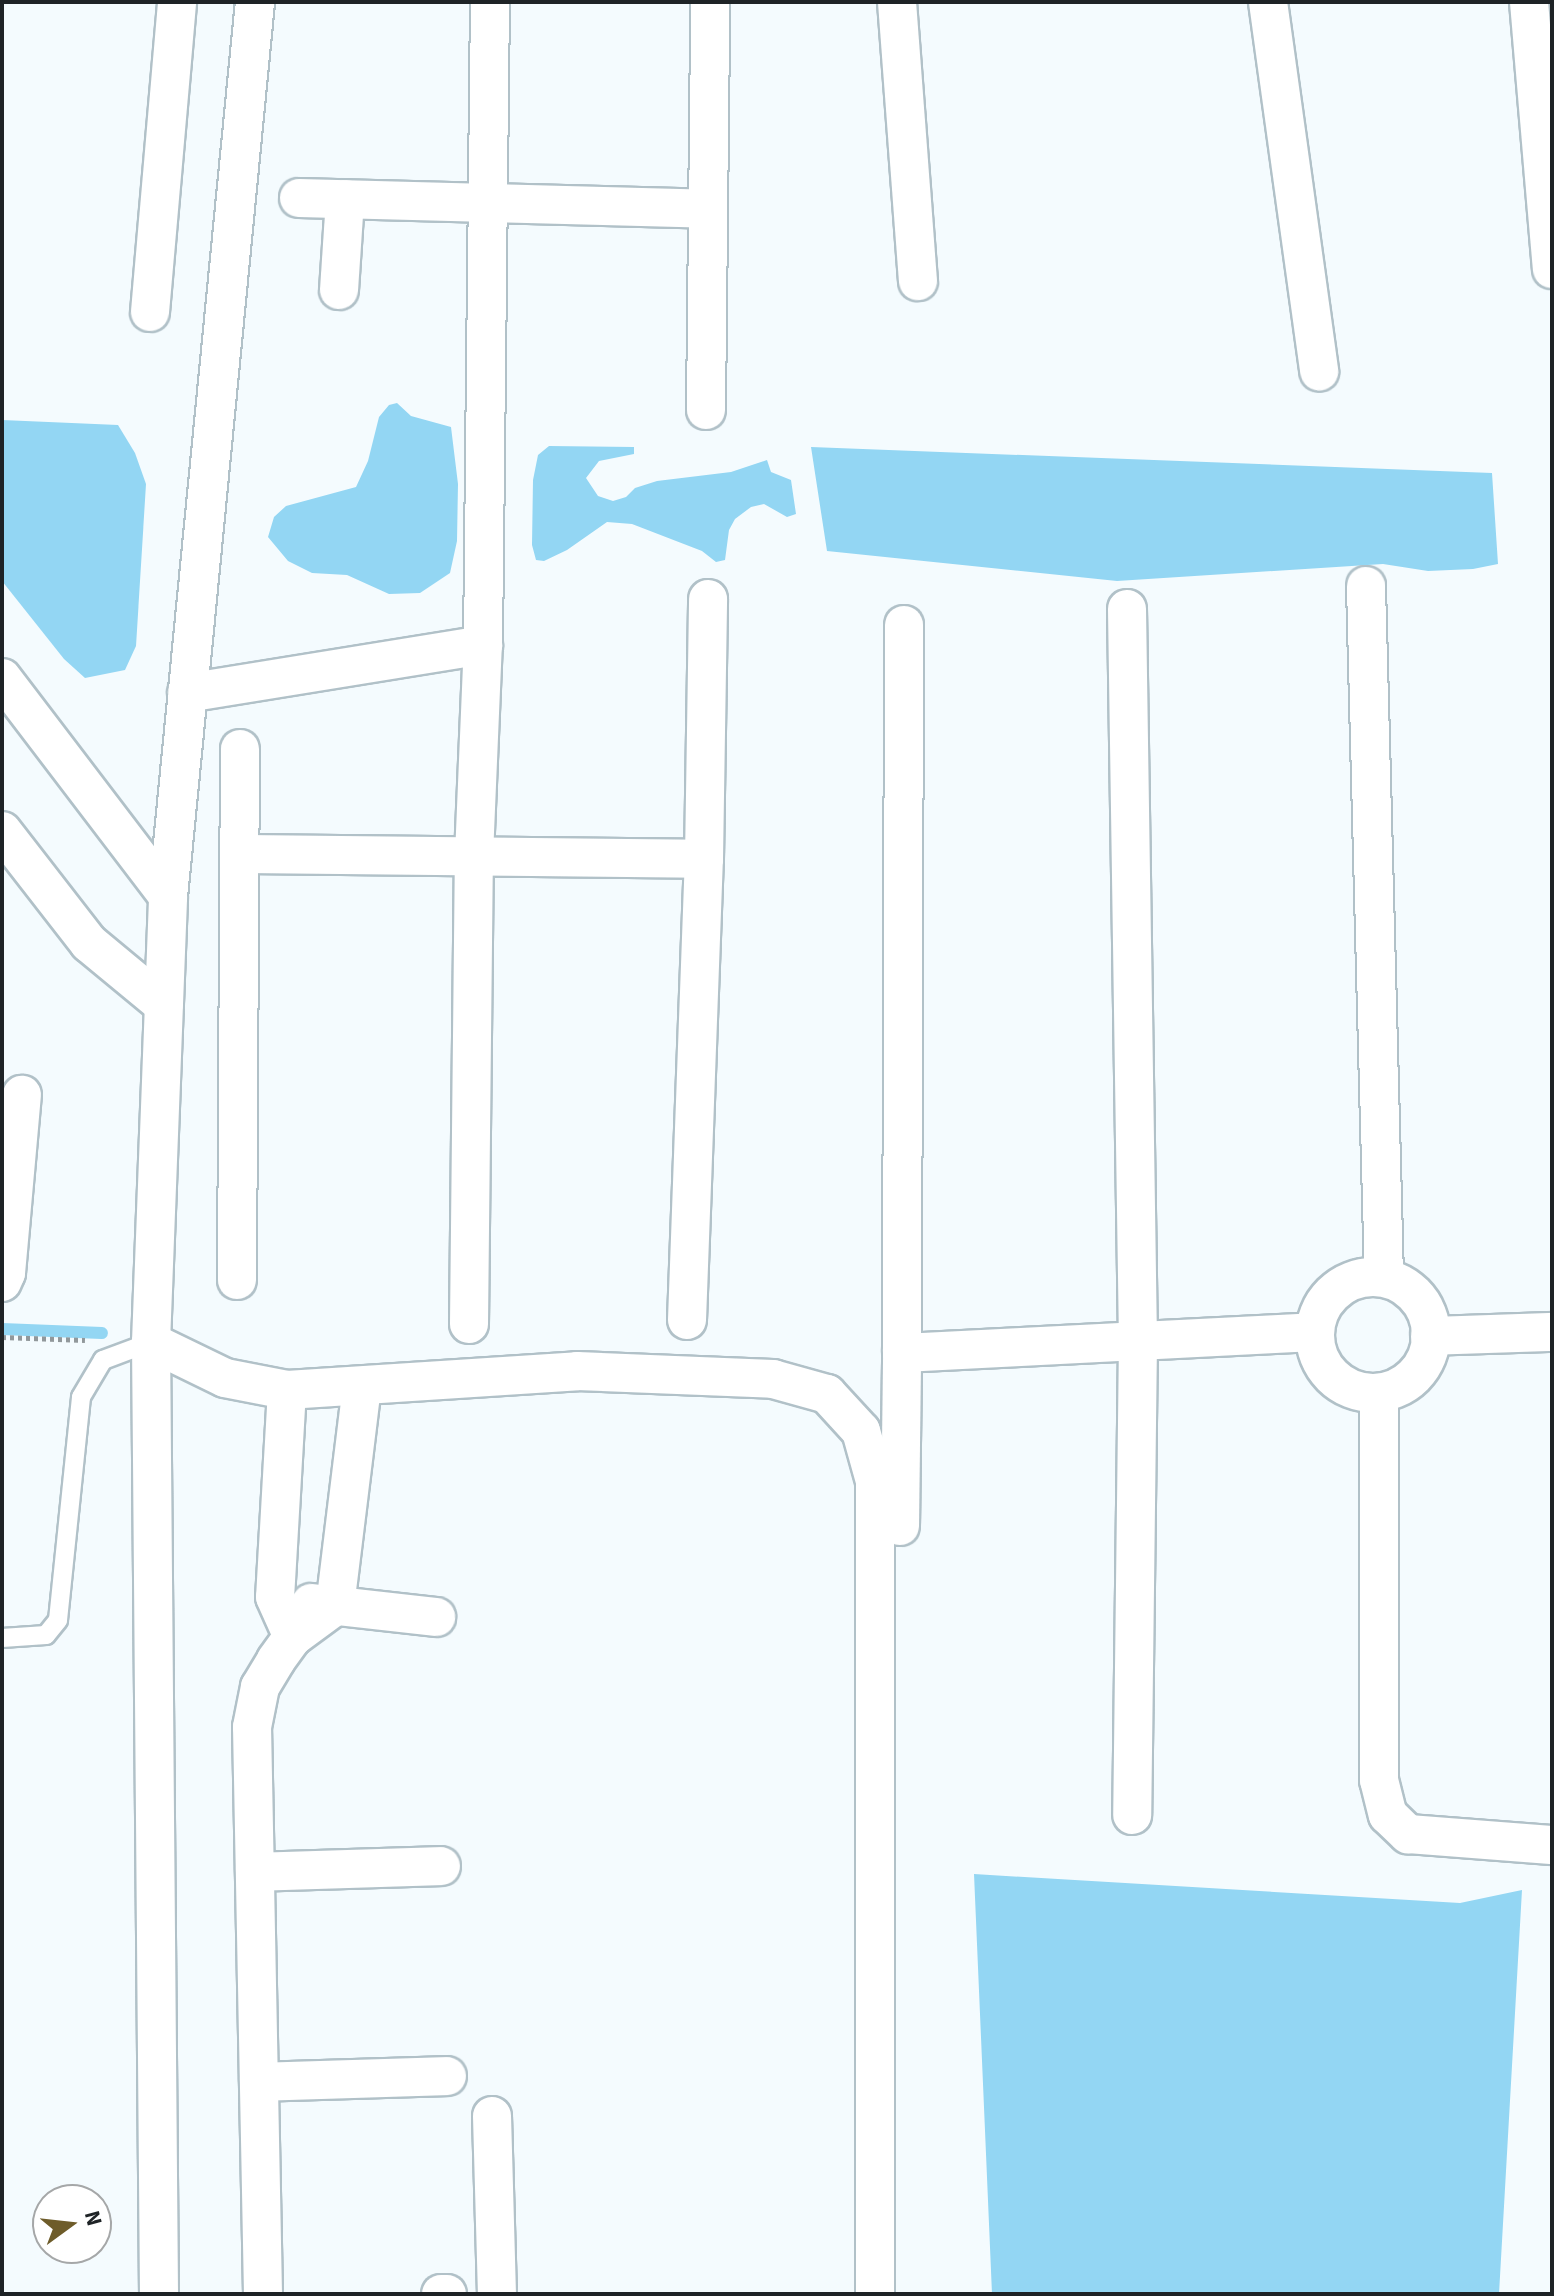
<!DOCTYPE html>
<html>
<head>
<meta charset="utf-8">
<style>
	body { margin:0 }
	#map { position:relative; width:1554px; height:2296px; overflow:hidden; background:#f4fbfe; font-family:"Source Sans 3",sans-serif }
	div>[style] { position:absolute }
	.water>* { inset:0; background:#93d6f3 }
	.stream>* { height:12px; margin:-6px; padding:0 6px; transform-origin:6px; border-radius:6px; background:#93d6f3 }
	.path>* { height:5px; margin-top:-2.5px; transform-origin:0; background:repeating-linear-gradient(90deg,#91989b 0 4px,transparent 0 8px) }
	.roads { filter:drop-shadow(2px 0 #b1c1c8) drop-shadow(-2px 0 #b1c1c8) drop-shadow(0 2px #b1c1c8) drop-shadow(0 -2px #b1c1c8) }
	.service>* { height:18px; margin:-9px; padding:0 9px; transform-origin:9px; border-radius:9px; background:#fff }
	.minor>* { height:38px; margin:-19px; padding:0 19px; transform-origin:19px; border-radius:19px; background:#fff }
	.minor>.ring { margin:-19px; padding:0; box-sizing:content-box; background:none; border:38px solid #fff; border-radius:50% }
	span { translate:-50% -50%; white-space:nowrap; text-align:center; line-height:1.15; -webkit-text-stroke:6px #fff; paint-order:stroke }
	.frame { position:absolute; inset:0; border:4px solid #1e2326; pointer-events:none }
	.north { position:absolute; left:32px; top:2184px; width:80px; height:80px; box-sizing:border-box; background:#fff; border:2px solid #a5a7a8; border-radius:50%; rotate:75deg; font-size:22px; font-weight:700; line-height:32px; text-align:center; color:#1e2326 }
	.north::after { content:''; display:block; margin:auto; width:28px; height:36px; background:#6e5c2a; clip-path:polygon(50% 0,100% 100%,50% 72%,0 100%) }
</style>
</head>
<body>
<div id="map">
	<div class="water">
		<i style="clip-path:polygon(397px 403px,411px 416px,451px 427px,458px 484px,457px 541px,450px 573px,420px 593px,389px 594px,347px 575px,312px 573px,288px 561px,268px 537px,274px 517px,286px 506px,356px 487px,368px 461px,379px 417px,389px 405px)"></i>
		<i style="clip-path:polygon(2px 420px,118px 425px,135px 453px,146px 484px,136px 646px,125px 670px,85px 678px,64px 659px,2px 581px)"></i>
		<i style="clip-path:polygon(549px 446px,634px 447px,634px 454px,599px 461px,586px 478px,598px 496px,613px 501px,626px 497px,635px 488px,657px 481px,731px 472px,767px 460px,771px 472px,791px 480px,796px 514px,787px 517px,764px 504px,751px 507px,735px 519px,729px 530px,725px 560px,716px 562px,702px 551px,632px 524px,607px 522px,567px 550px,544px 561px,536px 560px,532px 545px,533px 480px,538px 455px)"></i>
		<i style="clip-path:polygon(811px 447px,1492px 473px,1498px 564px,1473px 569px,1428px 571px,1383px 564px,1117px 581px,827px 551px)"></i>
		<i style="clip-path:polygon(974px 1874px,1460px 1903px,1522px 1890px,1499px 2294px,992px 2294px)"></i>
	</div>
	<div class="stream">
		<i style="left:2px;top:1329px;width:100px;rotate:2.3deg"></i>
	</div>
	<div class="path">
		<i style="left:2px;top:1337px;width:83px;rotate:2.1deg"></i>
	</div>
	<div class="roads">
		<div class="service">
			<i style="left:2px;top:1638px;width:44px;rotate:-3.9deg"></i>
			<i style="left:46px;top:1635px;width:19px;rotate:-51deg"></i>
			<i style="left:58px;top:1620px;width:224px;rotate:-84.1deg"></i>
			<i style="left:81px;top:1397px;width:43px;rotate:-59.3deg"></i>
			<i style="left:103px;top:1360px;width:51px;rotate:-20.6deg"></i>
		</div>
		<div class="minor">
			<i style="left:897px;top:2px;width:280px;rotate:85.7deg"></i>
			<i style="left:1268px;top:2px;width:373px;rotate:82.1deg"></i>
			<i style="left:1529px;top:2px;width:268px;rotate:85.1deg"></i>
			<i style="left:299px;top:198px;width:409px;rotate:1.5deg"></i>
			<i style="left:339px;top:290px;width:91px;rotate:-86.2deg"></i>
			<i style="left:150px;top:312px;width:311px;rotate:-85deg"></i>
			<i style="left:706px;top:410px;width:408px;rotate:-89.4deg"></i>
			<i style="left:1366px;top:586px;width:691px;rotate:88.51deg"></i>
			<i style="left:1127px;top:609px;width:732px;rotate:89.14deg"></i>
			<i style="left:1138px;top:1341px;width:474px;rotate:90.7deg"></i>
			<i style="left:904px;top:625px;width:728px;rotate:90.16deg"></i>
			<i style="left:902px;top:1353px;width:413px;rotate:-2.9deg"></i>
			<i style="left:2px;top:678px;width:274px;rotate:52.7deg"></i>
			<i style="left:187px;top:693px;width:300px;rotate:-9.2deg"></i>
			<i style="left:2px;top:831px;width:142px;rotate:52.2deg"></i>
			<i style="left:89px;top:943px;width:97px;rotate:39.6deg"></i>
			<i style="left:240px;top:854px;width:464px;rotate:0.6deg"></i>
			<i class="ring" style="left:1315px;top:1277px;width:78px;height:78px"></i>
			<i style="left:237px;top:1280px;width:531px;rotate:-89.68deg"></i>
			<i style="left:2px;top:1282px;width:10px;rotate:-66deg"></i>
			<i style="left:6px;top:1273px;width:179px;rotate:-84.9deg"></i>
			<i style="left:687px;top:1320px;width:461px;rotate:-87.9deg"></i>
			<i style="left:704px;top:859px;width:260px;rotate:-89.1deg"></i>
			<i style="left:469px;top:1324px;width:468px;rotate:-89.4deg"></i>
			<i style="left:474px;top:856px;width:211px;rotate:-87.6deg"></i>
			<i style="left:483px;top:645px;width:643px;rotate:-89.38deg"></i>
			<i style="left:1430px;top:1336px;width:122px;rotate:-1.9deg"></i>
			<i style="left:151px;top:1342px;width:82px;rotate:25.9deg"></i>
			<i style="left:225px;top:1378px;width:63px;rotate:11deg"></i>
			<i style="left:287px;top:1390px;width:291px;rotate:-3.7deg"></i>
			<i style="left:577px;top:1371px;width:196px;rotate:2.3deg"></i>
			<i style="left:773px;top:1379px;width:56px;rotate:15.5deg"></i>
			<i style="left:827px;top:1394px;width:50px;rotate:47.4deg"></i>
			<i style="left:861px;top:1431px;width:52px;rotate:74.4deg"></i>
			<i style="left:875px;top:1481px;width:813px;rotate:90deg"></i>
			<i style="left:287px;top:1390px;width:207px;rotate:93.3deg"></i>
			<i style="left:275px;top:1597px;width:44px;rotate:65.8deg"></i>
			<i style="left:1379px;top:1394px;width:386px;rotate:90deg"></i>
			<i style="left:1379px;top:1780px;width:36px;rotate:76deg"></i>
			<i style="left:1388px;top:1815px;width:28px;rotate:44deg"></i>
			<i style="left:1408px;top:1834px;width:144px;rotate:4.4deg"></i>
			<i style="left:900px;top:1526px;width:173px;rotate:-89.3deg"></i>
			<i style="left:311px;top:1603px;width:126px;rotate:6.4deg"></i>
			<i style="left:255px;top:1872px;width:186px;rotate:-1.8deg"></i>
			<i style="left:259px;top:2082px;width:188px;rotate:-1.8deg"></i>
			<i style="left:492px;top:2116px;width:178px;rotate:88.4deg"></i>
			<i style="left:159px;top:2294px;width:952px;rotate:-90.48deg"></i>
			<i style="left:151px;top:1342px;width:446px;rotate:-87.8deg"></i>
			<i style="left:168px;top:896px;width:898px;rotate:-84.44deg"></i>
			<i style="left:263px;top:2294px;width:567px;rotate:-91.11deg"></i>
			<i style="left:252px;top:1727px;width:41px;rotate:-78.7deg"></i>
			<i style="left:260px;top:1687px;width:31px;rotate:-59deg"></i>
			<i style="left:276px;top:1660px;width:29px;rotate:-54deg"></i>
			<i style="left:293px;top:1637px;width:52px;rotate:-36.4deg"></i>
			<i style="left:335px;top:1606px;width:221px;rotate:-83deg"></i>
			<i style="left:441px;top:2294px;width:6px"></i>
		</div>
	</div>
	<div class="frame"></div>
	<div class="north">N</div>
</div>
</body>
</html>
